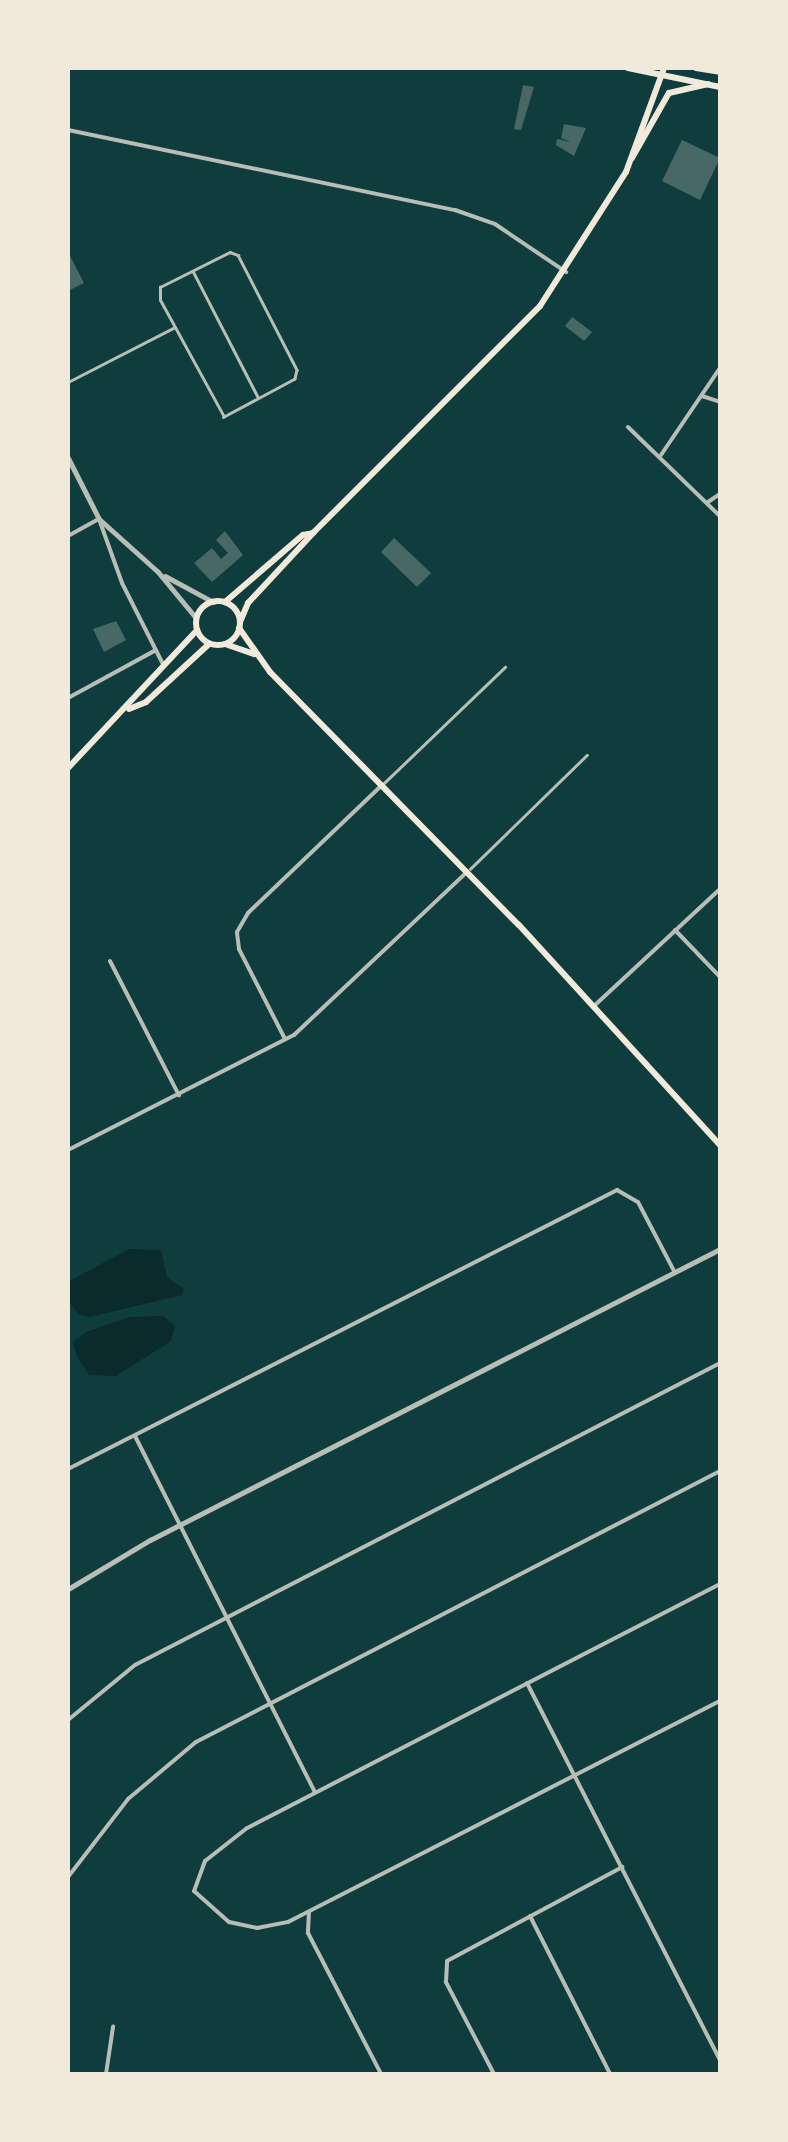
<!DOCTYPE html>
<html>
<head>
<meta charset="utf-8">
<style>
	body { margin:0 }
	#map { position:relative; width:788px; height:2142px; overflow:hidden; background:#0f3d3e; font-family:Mulish,sans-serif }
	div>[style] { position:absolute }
	.water>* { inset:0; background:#0a2a2b }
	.building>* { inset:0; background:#486865 }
	.service>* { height:2.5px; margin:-1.25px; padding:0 1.25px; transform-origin:1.25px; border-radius:1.25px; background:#b8beb3 }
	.minor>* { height:4px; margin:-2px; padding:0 2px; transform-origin:2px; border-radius:2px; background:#b8beb3 }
	.tertiary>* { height:5px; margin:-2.5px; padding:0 2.5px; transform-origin:2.5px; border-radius:2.5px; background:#b8beb3 }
	.secondary>* { height:6px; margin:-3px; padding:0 3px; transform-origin:3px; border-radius:3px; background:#f1e9da }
	.primary>* { height:6px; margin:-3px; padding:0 3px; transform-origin:3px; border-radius:3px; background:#f1e9da }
	.primary>.ring { margin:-3px; padding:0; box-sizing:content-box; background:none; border:6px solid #f1e9da; border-radius:50% }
	.trunk>* { height:6px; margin:-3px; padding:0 3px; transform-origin:3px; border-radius:3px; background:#f1e9da }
	span { translate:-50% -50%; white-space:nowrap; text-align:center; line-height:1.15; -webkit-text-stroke:8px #f1e9da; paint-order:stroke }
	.frame { position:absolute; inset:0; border:70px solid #f1e9da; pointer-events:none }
</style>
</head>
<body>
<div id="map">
	<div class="water">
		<i style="clip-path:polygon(129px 1249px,161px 1250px,167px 1277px,184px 1289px,182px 1295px,90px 1317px,78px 1314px,68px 1301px,68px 1282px)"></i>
		<i style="clip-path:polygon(163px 1316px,175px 1326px,171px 1341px,116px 1376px,89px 1375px,77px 1357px,73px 1342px,86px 1332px,130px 1317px)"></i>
	</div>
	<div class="building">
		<i style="clip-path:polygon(523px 85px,534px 87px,521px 130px,514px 129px)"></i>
		<i style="clip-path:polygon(564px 124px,586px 128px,574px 156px,556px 145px,557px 139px,571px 142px,561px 138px)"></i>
		<i style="clip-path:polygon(682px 140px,720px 158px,700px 200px,662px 181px)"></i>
		<i style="clip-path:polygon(68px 252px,84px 283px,68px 291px)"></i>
		<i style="clip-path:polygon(572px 317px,592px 332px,584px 341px,565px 326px)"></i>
		<i style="clip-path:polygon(225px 531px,243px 555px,212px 582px,194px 563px,212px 548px,221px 559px,228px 553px,216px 540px)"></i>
		<i style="clip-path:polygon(394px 538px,431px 573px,417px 587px,381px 552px)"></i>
		<i style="clip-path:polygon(116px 621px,126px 640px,104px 652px,93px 629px)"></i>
	</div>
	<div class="service">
		<i style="left:230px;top:252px;width:9px;rotate:21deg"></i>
		<i style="left:238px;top:255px;width:129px;rotate:62.8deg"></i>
		<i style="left:297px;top:370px;width:9px;rotate:103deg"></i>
		<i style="left:295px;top:379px;width:81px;rotate:151.8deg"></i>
		<i style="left:224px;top:417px;width:133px;rotate:-118.7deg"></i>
		<i style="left:160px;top:300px;width:13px;rotate:-90deg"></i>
		<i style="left:160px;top:287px;width:78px;rotate:-26.6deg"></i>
		<i style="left:193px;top:271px;width:142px;rotate:62.7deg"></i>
		<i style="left:68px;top:382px;width:118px;rotate:-27.2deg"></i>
		<i style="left:383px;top:784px;width:169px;rotate:-43.8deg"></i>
		<i style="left:470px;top:869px;width:163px;rotate:-44.3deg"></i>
	</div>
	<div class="minor">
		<i style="left:68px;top:130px;width:395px;rotate:11.7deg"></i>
		<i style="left:455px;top:210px;width:42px;rotate:19.3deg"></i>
		<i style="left:495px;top:224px;width:86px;rotate:34.1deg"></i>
		<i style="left:702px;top:396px;width:19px;rotate:18deg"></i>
		<i style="left:628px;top:427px;width:128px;rotate:44.1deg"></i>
		<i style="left:661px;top:455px;width:105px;rotate:-55.9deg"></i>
		<i style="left:708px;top:502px;width:14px;rotate:-34deg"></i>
		<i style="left:68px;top:536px;width:35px;rotate:-29deg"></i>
		<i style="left:99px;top:519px;width:68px;rotate:70.2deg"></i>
		<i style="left:122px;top:583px;width:91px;rotate:63.2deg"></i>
		<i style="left:68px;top:698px;width:100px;rotate:-28.6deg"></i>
		<i style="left:675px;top:930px;width:65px;rotate:46.2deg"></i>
		<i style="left:110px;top:961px;width:151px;rotate:62.8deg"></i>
		<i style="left:594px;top:1006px;width:172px;rotate:-42.9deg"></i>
		<i style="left:285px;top:1039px;width:101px;rotate:-117.1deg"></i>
		<i style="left:239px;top:949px;width:17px;rotate:-97deg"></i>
		<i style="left:237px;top:932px;width:22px;rotate:-60deg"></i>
		<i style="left:248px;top:913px;width:185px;rotate:-43.7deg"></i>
		<i style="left:68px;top:1150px;width:254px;rotate:-27deg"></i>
		<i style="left:294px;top:1035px;width:236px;rotate:-43.3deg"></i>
		<i style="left:135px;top:1436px;width:399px;rotate:63.2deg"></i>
		<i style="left:68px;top:1469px;width:616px;rotate:-26.94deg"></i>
		<i style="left:617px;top:1190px;width:24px;rotate:30deg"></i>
		<i style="left:638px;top:1202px;width:78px;rotate:62.4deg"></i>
		<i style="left:720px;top:1584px;width:532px;rotate:152.71deg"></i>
		<i style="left:247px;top:1828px;width:53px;rotate:141.8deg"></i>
		<i style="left:205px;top:1861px;width:32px;rotate:110deg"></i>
		<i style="left:194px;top:1891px;width:47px;rotate:41.5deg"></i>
		<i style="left:229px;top:1922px;width:29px;rotate:12deg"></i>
		<i style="left:257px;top:1928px;width:32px;rotate:-11deg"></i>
		<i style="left:288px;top:1922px;width:485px;rotate:-27.1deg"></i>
		<i style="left:527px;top:1683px;width:424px;rotate:62.9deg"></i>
		<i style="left:68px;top:1720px;width:87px;rotate:-39.4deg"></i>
		<i style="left:135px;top:1665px;width:658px;rotate:-27.3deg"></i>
		<i style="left:68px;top:1877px;width:98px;rotate:-52.4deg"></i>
		<i style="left:128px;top:1799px;width:89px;rotate:-40deg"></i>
		<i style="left:196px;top:1742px;width:590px;rotate:-27.35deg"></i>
		<i style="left:309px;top:1912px;width:21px;rotate:93deg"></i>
		<i style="left:308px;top:1933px;width:159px;rotate:62.6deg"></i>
		<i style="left:530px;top:1916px;width:177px;rotate:63.1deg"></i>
		<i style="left:106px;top:2074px;width:48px;rotate:-81.5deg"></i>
		<i style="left:494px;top:2074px;width:104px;rotate:-117.6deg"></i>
		<i style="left:446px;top:1982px;width:21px;rotate:-87deg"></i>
		<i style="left:447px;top:1961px;width:199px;rotate:-28.2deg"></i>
	</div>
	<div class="tertiary">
		<i style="left:68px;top:458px;width:68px;rotate:63.1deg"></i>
		<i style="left:99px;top:519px;width:79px;rotate:41.9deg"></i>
		<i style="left:158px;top:572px;width:60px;rotate:50.4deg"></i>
		<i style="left:165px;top:576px;width:55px;rotate:28.4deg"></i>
		<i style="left:68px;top:1589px;width:96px;rotate:-30.9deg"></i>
		<i style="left:150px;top:1540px;width:640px;rotate:-27.05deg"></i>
	</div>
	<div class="secondary">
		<i style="left:239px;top:628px;width:54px;rotate:54.8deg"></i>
		<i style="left:270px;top:672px;width:355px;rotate:45.5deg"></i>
		<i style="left:519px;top:925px;width:298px;rotate:47.6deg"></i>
		<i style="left:225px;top:644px;width:31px;rotate:19deg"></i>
	</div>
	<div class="primary">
		<i class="ring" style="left:196px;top:601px;width:38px;height:38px"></i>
		<i style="left:225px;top:602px;width:103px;rotate:-40.7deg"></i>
		<i style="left:303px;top:535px;width:10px;rotate:-11deg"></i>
		<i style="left:240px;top:622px;width:21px;rotate:-67deg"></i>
		<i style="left:248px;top:603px;width:96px;rotate:-47.1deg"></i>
		<i style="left:313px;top:533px;width:321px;rotate:-45deg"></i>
		<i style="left:540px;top:306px;width:159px;rotate:-57.3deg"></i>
		<i style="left:626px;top:172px;width:111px;rotate:-69.9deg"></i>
		<i style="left:129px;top:709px;width:18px;rotate:-22deg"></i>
		<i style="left:146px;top:702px;width:86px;rotate:-42.6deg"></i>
		<i style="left:68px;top:768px;width:189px;rotate:-46.9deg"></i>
	</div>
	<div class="trunk">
		<i style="left:628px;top:68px;width:94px;rotate:11.7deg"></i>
		<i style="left:696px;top:68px;width:24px;rotate:9deg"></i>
		<i style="left:632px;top:158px;width:75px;rotate:-60.4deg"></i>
		<i style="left:669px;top:93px;width:40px;rotate:-13deg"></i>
	</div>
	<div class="frame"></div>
</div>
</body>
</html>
